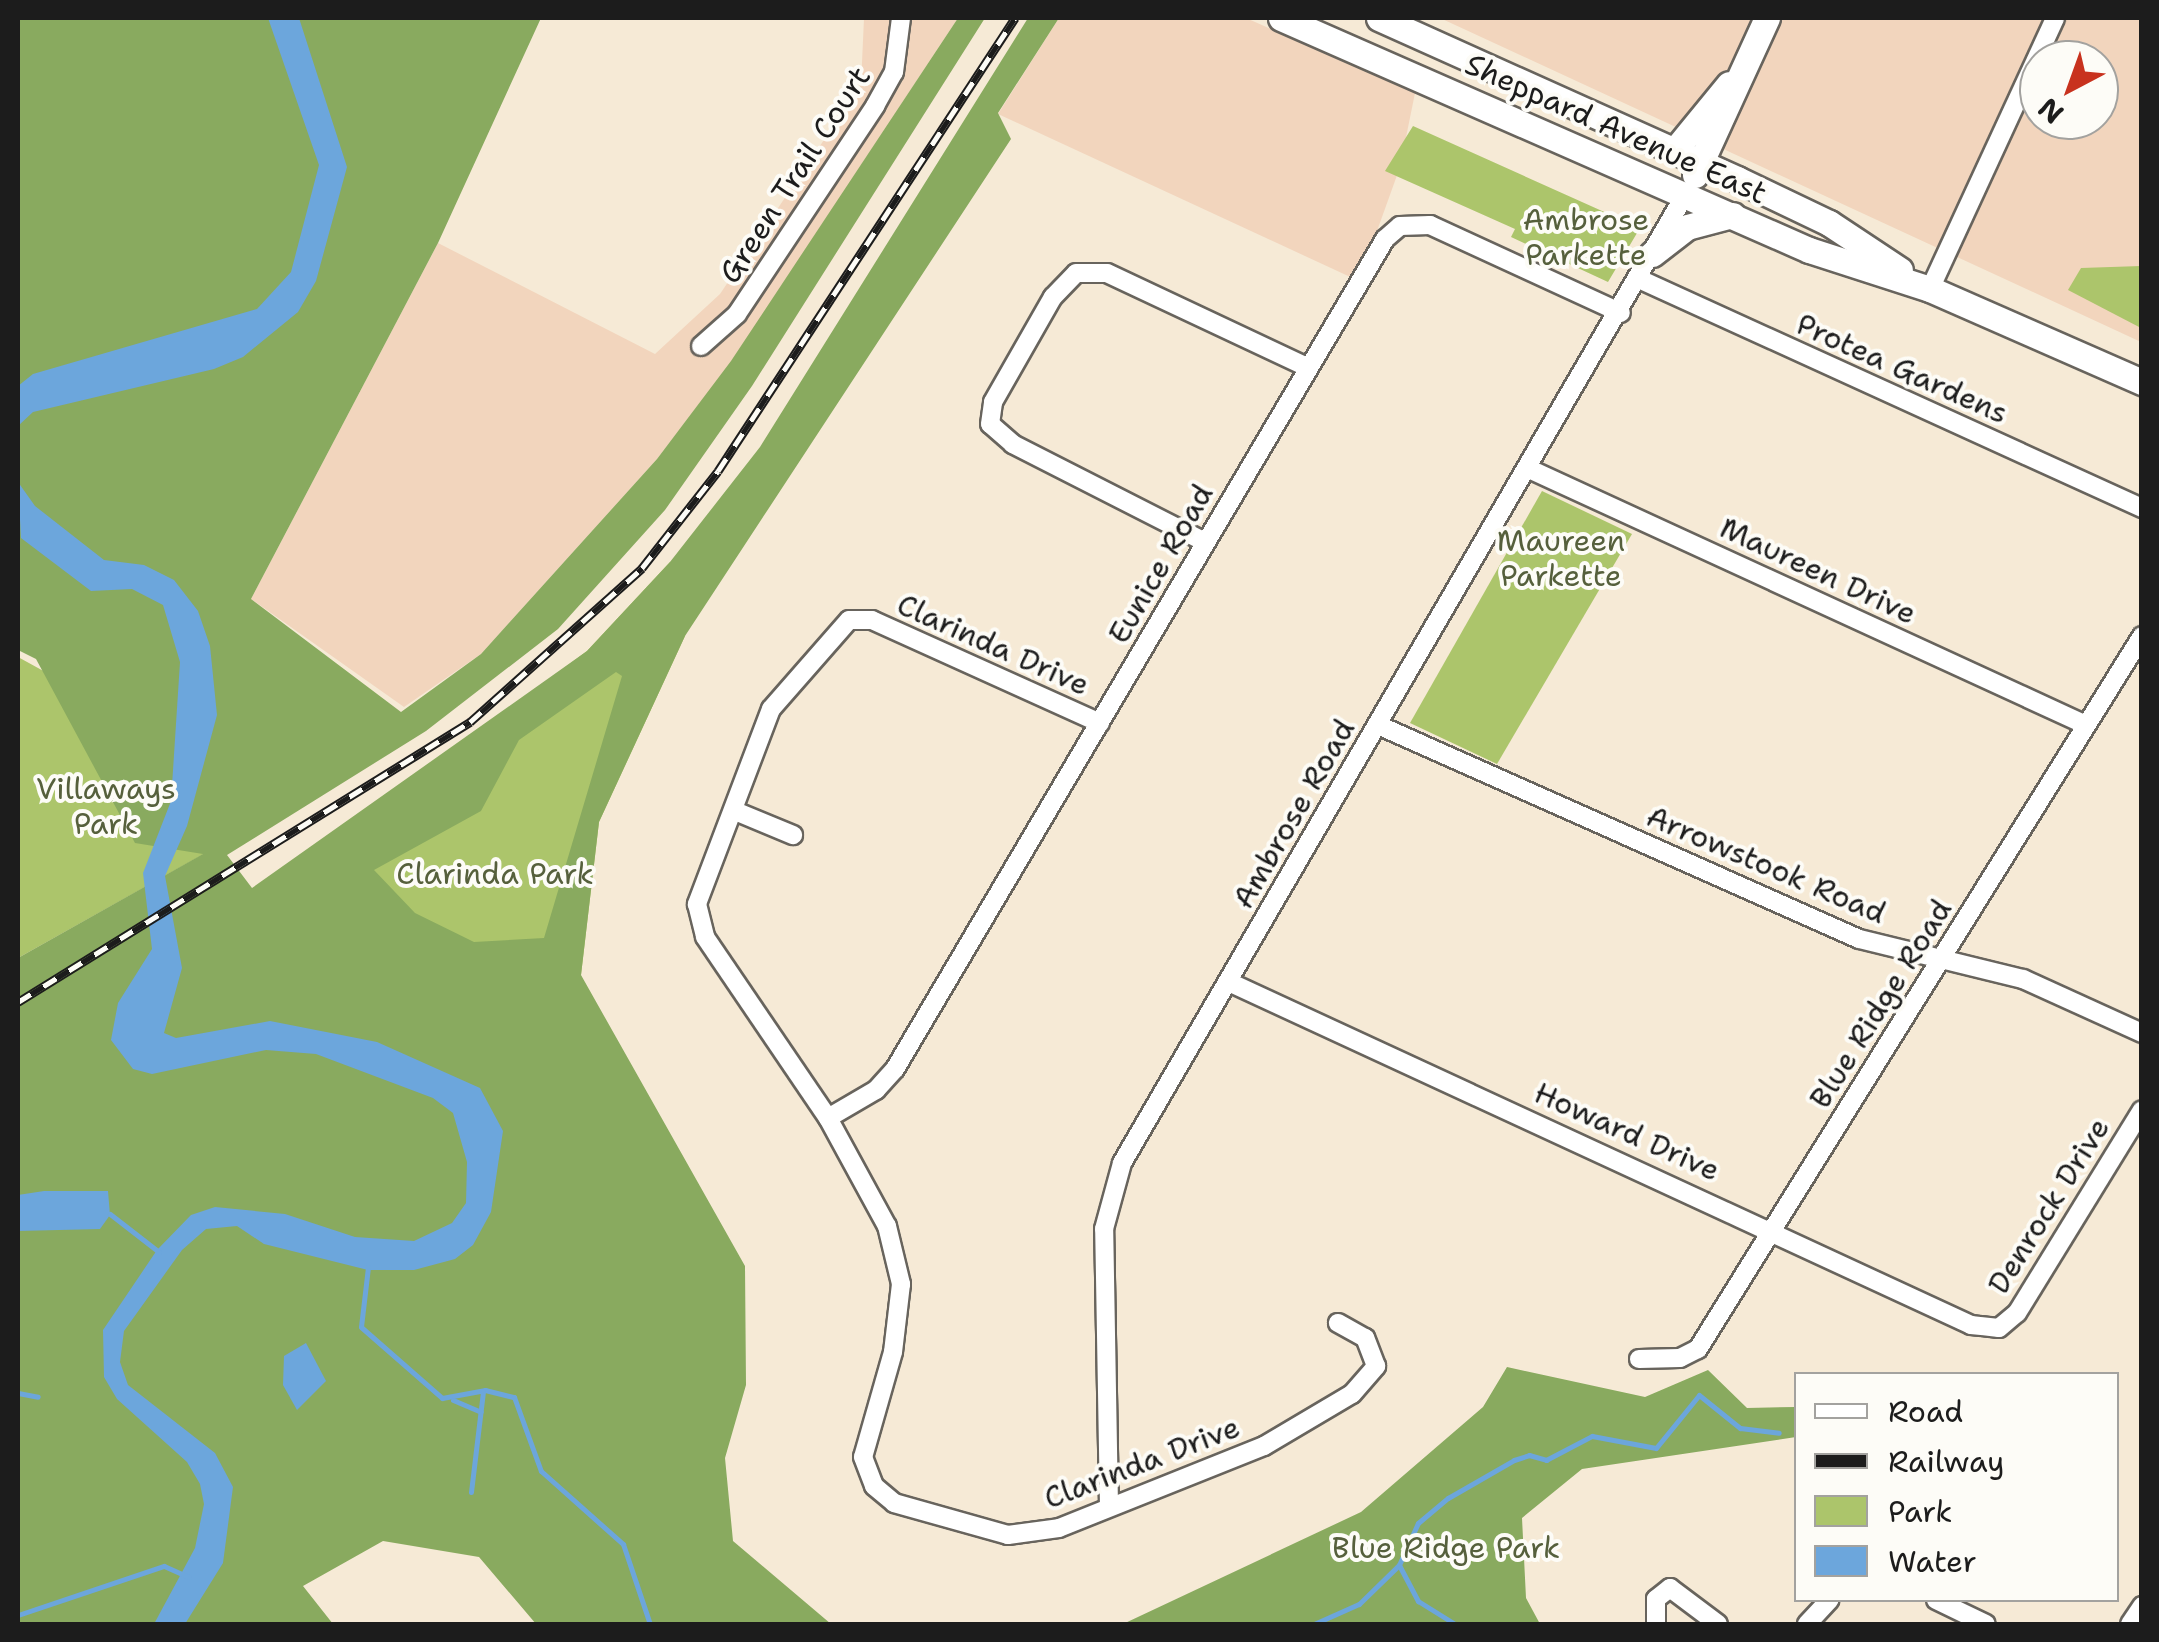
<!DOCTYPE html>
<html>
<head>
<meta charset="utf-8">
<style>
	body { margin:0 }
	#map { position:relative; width:2159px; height:1642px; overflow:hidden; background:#f6ead6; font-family:"Shantell Sans",sans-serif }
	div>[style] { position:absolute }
	.built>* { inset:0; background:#f2d5bd }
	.green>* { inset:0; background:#acc56b }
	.forest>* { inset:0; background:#89aa5f }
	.water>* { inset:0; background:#6ca6dc }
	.stream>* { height:5px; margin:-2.5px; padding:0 2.5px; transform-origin:2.5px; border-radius:2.5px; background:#6ca6dc }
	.roads { filter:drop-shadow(2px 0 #68645d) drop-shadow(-2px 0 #68645d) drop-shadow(0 2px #68645d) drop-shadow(0 -2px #68645d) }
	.street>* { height:18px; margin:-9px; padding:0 9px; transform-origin:9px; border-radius:9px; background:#fff }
	.secondary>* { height:25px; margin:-12.5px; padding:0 12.5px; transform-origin:12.5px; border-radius:12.5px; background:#fff }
	.rail>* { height:9px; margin-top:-4.5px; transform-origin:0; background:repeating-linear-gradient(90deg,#fdfcf7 0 15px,#1c1c1c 0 30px); box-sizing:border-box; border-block:2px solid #1c1c1c }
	span { translate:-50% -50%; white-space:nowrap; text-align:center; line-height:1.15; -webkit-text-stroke:8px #fdfcf7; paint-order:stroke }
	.street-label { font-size:30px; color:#1c1c1c }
	.park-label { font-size:30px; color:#56603c }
	.frame { position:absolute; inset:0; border:20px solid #1c1c1c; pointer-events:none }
	.legend { position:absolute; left:1794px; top:1372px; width:325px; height:230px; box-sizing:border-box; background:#fdfcf7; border:2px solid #a3a29f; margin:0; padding:12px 18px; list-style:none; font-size:30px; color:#1c1c1c }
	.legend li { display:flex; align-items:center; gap:20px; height:50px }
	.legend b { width:50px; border:2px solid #a3a29f }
	.north { position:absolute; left:2019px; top:40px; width:100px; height:100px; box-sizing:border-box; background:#fdfcf7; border:2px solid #a3a29f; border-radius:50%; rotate:221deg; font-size:28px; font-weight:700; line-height:40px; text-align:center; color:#1c1c1c }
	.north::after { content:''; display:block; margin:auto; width:35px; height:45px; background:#c8321e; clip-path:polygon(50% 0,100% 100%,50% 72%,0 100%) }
</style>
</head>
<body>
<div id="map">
	<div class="built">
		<i style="clip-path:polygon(864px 18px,958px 18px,730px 364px,657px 459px,481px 654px,404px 707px,251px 599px,438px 243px,655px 354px,720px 294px,861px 85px)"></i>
		<i style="clip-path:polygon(1059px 18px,1246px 18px,1415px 93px,1400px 167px,1359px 281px,998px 114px)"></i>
		<i style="clip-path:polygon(evenodd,1440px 18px,2141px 18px,2141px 342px,1440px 18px,2039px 60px,2099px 60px,2099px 120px,2039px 120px,2039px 60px)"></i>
	</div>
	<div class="green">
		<i style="clip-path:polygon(1413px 126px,1640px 228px,1608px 282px,1511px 237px,1515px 229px,1385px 171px)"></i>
		<i style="clip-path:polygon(2141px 266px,2141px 328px,2068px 290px,2081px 268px)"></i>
		<i style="clip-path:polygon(1542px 491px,1632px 534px,1497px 764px,1410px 723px)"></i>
		<i style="clip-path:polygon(670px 562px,685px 636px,599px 822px,581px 975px,478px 984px,322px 865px,453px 751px,587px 651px)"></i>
		<i style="clip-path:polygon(18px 657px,149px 729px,327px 785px,18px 958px)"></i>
	</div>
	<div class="forest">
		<i style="clip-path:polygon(evenodd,18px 18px,541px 18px,438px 243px,251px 599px,401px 712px,481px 654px,657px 459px,731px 361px,958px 18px,985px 18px,752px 386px,665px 510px,558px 629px,426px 731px,227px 855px,252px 888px,587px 651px,670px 562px,760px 447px,1028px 18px,1059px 18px,998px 113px,1011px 139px,685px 636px,599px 822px,581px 975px,745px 1266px,746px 1385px,725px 1458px,733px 1541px,831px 1624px,536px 1624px,479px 1557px,383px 1541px,303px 1586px,333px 1624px,18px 1624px,18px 958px,203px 854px,135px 843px,36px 659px,18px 650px,18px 18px,616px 672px,622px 676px,544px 938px,474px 942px,415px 913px,374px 870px,481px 811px,519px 740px,616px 672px)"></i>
		<i style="clip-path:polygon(1507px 1367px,1645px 1397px,1708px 1370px,1747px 1408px,1796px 1407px,1796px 1437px,1582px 1469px,1522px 1518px,1526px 1598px,1540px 1624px,1123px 1624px,1361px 1512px,1483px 1407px)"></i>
	</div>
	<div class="water">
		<i style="clip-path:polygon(268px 18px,299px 18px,347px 167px,316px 281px,298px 312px,243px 357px,214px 369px,33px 412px,18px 426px,18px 386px,33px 374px,257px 309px,291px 272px,319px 165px)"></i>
		<i style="clip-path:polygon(18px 482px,35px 506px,104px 560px,144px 565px,174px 580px,198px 611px,210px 646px,217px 715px,187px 826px,165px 876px,182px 968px,164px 1033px,176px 1038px,270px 1021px,377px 1042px,480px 1088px,503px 1131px,491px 1212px,473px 1245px,455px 1259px,414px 1270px,368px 1270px,264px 1244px,237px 1226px,206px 1229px,182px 1250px,124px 1331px,120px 1362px,128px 1385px,215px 1453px,233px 1487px,223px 1563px,185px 1624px,154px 1624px,195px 1548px,204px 1504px,200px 1484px,187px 1462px,117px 1399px,104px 1377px,103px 1330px,157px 1250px,191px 1215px,215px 1207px,285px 1214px,355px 1237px,414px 1241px,452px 1223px,466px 1203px,467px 1162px,453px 1113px,433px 1098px,316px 1054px,266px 1050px,152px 1074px,133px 1069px,111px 1040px,118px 1003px,152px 949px,143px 873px,171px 801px,180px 662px,163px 605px,132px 589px,91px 591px,21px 538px)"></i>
		<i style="clip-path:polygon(44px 1191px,108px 1191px,110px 1215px,100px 1229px,18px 1231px,18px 1195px)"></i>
		<i style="clip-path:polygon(306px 1343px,326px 1381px,297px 1410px,283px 1385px,284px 1356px)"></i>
	</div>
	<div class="stream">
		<i style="left:110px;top:1214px;width:62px;rotate:37.8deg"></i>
		<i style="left:368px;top:1267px;width:60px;rotate:96.7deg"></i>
		<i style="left:361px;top:1327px;width:108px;rotate:41.2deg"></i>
		<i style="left:442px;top:1398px;width:44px;rotate:-10.5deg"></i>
		<i style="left:485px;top:1390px;width:30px;rotate:14deg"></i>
		<i style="left:514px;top:1397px;width:79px;rotate:70deg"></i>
		<i style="left:541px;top:1471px;width:110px;rotate:41.7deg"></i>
		<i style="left:623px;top:1544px;width:84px;rotate:71.4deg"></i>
		<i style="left:18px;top:1393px;width:20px;rotate:11deg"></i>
		<i style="left:453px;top:1400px;width:30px;rotate:23deg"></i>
		<i style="left:471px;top:1492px;width:101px;rotate:-83.2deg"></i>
		<i style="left:1399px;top:1565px;width:41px;rotate:62.2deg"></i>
		<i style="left:1418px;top:1601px;width:44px;rotate:31.9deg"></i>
		<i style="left:18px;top:1615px;width:154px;rotate:-18.6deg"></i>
		<i style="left:164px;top:1566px;width:27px;rotate:24deg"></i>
		<i style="left:1314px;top:1624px;width:49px;rotate:-24deg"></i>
		<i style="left:1359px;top:1604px;width:56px;rotate:-44.3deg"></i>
		<i style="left:1399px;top:1565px;width:46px;rotate:-65.7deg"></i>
		<i style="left:1418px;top:1523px;width:39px;rotate:-40deg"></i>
		<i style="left:1448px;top:1498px;width:76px;rotate:-29.9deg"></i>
		<i style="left:1514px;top:1460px;width:16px;rotate:-18deg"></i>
		<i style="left:1529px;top:1455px;width:18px;rotate:16deg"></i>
		<i style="left:1546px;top:1460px;width:52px;rotate:-27.6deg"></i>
		<i style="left:1592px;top:1436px;width:65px;rotate:10.6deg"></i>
		<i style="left:1656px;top:1448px;width:68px;rotate:-50.9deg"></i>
		<i style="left:1699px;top:1395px;width:53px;rotate:38.8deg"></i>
		<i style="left:1740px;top:1428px;width:39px;rotate:7deg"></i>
	</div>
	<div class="roads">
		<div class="street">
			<i style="left:1639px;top:279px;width:553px;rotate:24.48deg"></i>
			<i style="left:1930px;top:289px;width:298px;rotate:-65.2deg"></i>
			<i style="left:701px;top:346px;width:48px;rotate:-41.6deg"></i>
			<i style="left:737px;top:314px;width:250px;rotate:-56.4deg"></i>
			<i style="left:875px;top:106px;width:39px;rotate:-61deg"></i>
			<i style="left:894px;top:72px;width:54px;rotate:-82.6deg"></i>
			<i style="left:1527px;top:468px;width:615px;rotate:24.69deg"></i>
			<i style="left:1205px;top:542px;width:216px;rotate:-153deg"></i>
			<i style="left:1013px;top:444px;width:30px;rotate:-139deg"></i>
			<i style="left:990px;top:424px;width:22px;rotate:-82deg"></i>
			<i style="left:993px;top:402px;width:121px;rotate:-60.3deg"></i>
			<i style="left:1053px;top:297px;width:33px;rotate:-46deg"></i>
			<i style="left:1076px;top:273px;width:31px"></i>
			<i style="left:1107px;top:273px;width:223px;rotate:25.2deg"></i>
			<i style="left:1100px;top:723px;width:250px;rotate:-155.7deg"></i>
			<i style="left:872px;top:620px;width:23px;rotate:180deg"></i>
			<i style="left:849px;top:620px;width:118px;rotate:131.2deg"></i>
			<i style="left:771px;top:709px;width:209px;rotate:110.8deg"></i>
			<i style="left:697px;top:904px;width:34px;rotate:76deg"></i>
			<i style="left:705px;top:937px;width:219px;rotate:55.8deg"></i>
			<i style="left:828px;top:1118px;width:123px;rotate:61.4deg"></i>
			<i style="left:887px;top:1226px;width:60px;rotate:76.4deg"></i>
			<i style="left:901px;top:1284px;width:68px;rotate:96.7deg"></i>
			<i style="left:893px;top:1352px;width:109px;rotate:105.9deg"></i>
			<i style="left:863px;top:1457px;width:31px;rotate:69deg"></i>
			<i style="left:874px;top:1486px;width:26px;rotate:40deg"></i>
			<i style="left:894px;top:1503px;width:118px;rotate:15.7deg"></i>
			<i style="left:1008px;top:1535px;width:51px;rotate:-7.8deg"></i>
			<i style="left:1059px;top:1528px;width:221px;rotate:-21.8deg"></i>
			<i style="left:1264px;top:1446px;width:102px;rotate:-30.6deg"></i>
			<i style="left:1352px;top:1394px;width:37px;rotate:-49deg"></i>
			<i style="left:1376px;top:1366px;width:30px;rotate:-111deg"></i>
			<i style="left:1365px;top:1338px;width:31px;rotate:-151deg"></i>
			<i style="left:1378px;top:725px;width:526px;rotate:23.98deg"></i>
			<i style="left:1859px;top:939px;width:169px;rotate:13.7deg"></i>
			<i style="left:2023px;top:979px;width:131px;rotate:24.4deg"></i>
			<i style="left:735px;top:811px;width:63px;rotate:22.5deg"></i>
			<i style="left:1231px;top:983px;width:815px;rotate:24.8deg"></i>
			<i style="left:1971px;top:1325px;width:28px;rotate:6deg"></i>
			<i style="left:1999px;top:1328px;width:23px;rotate:-40deg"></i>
			<i style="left:2017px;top:1313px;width:238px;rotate:-58.4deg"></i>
			<i style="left:828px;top:1118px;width:56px;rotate:-30.3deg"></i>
			<i style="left:876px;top:1090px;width:28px;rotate:-48deg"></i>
			<i style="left:895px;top:1069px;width:964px;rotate:-59.44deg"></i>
			<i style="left:1385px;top:239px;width:20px;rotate:-41deg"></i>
			<i style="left:1400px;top:226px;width:30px;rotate:-2deg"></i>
			<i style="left:1430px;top:225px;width:210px;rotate:24.7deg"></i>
			<i style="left:1639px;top:1359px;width:41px;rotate:-1.4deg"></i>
			<i style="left:1680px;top:1358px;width:20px;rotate:-27deg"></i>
			<i style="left:1698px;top:1349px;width:840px;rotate:-58.09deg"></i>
			<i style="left:1109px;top:1506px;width:277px;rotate:-91deg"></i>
			<i style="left:1104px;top:1229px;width:68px;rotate:-74.7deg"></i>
			<i style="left:1122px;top:1163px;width:1122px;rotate:-59.82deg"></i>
			<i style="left:1936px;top:1600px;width:55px;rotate:25.6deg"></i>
			<i style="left:1656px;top:1624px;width:25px;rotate:-90deg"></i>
			<i style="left:1656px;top:1599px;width:18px;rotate:-38deg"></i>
			<i style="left:1670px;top:1588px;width:60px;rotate:36.9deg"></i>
			<i style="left:1807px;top:1624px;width:33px;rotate:-47deg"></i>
			<i style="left:2130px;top:1624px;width:22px;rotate:-56deg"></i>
		</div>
		<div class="secondary">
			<i style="left:1281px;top:18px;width:577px;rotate:23.72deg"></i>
			<i style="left:1809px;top:250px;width:127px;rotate:17.9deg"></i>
			<i style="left:1930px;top:289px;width:232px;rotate:23.7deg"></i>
			<i style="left:1379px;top:18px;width:393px;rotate:24.2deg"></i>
			<i style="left:1737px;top:179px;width:102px;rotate:25.6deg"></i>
			<i style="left:1829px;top:223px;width:85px;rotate:33.5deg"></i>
			<i style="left:1675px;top:150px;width:85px;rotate:-50.7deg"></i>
			<i style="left:1695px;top:175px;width:173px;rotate:-65.4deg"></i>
			<i style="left:1652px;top:254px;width:44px;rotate:-37.6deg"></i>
			<i style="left:1687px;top:227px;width:47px;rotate:-14.9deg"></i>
		</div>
	</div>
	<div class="rail">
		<i style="left:18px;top:1002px;width:532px;rotate:-31.78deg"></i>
		<i style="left:470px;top:722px;width:231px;rotate:-41.8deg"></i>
		<i style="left:642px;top:568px;width:123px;rotate:-51.9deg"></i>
		<i style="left:718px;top:471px;width:542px;rotate:-56.75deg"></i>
	</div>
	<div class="street-label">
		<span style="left:1616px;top:129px;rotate:24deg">Sheppard Avenue East</span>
		<span style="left:795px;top:175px;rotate:-57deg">Green Trail Court</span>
		<span style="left:1902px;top:369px;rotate:24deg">Protea Gardens</span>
		<span style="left:1161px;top:564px;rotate:-60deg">Eunice Road</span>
		<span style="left:1818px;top:571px;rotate:25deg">Maureen Drive</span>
		<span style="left:993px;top:645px;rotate:24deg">Clarinda Drive</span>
		<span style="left:1294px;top:814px;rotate:-60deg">Ambrose Road</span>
		<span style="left:1766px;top:865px;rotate:23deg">Arrowstook Road</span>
		<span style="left:1881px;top:1004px;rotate:-58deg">Blue Ridge Road</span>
		<span style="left:1627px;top:1132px;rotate:24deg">Howard Drive</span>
		<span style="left:2049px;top:1206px;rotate:-58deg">Denrock Drive</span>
		<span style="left:1142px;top:1463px;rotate:-21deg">Clarinda Drive</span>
	</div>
	<div class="park-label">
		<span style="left:1586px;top:237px">Ambrose<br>Parkette</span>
		<span style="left:1561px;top:558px">Maureen<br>Parkette</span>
		<span style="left:106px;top:806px">Villaways<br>Park</span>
		<span style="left:495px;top:874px">Clarinda Park</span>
		<span style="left:1446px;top:1548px">Blue Ridge Park</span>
	</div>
	<div class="frame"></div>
	<ul class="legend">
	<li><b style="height:12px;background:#fff"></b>Road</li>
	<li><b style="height:12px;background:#1c1c1c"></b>Railway</li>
	<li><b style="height:28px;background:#acc56b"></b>Park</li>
	<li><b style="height:28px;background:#6ca6dc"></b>Water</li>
	</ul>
	<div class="north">N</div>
</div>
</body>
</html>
